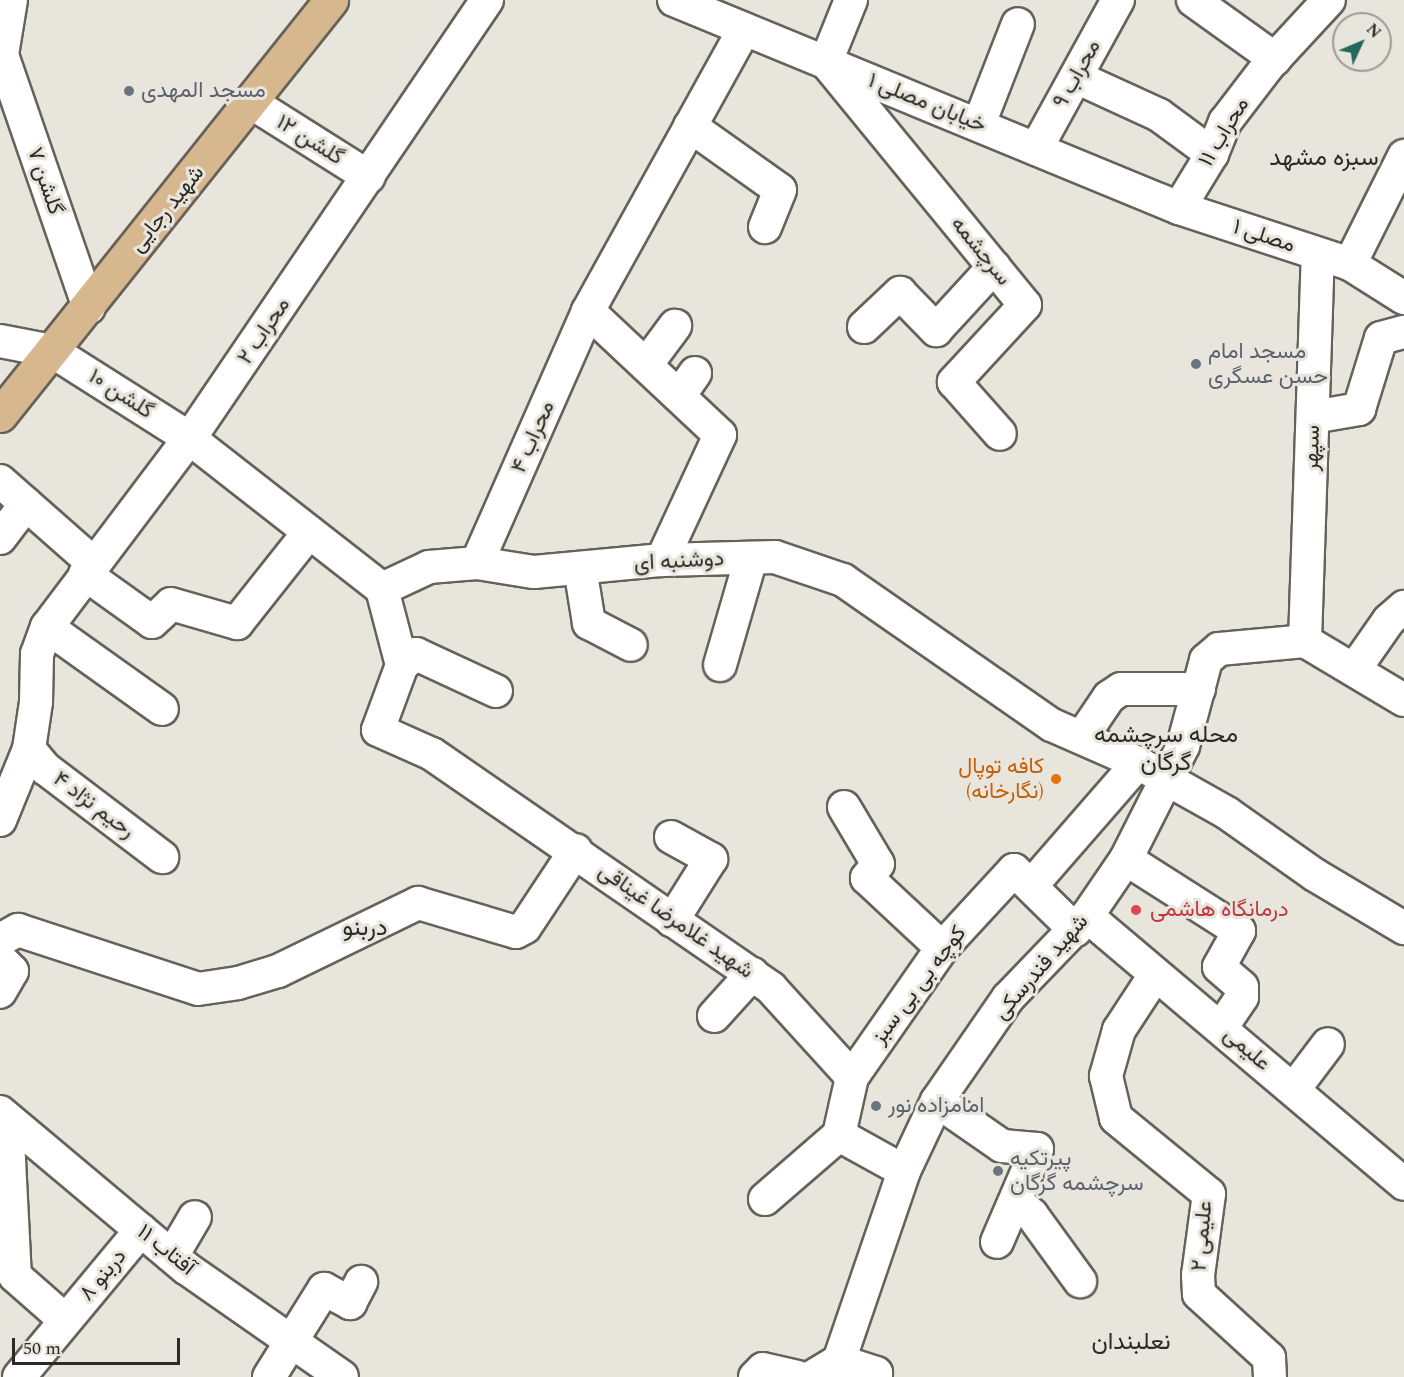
<!DOCTYPE html>
<html>
<head>
<meta charset="utf-8">
<style>
	body { margin:0 }
	#map { position:relative; width:1404px; height:1377px; overflow:hidden; background:#e8e5dc; font-family:Spectral,Vazirmatn,serif }
	div>[style] { position:absolute }
	.roads { filter:drop-shadow(2px 0 #65625a) drop-shadow(-2px 0 #65625a) drop-shadow(0 2px #65625a) drop-shadow(0 -2px #65625a) }
	.minor>* { height:32px; margin:-16px; padding:0 16px; transform-origin:16px; border-radius:16px; background:#fff }
	.major>* { height:33px; margin:-16.5px; padding:0 16.5px; transform-origin:16.5px; border-radius:16.5px; background:#d7b78d }
	.dots>* { width:16px; height:16px; translate:-50% -50%; box-sizing:border-box; border:3px solid #e8e5dc; border-radius:50% }
	span { translate:-50% -50%; white-space:nowrap; text-align:center; line-height:1.15; -webkit-text-stroke:6px #e8e5dc; paint-order:stroke }
	.street-label { font-size:22px; color:#2c2a27 }
	.worship-label { font-size:22px; color:#5b616d }
	.left { translate:0 -50%; text-align:left }
	.food-label { font-size:22px; color:#c56008 }
	.right { translate:-100% -50%; text-align:right }
	.health-label { font-size:22px; color:#be3a42 }
	.neighbourhood-label { font-size:24px; color:#2c2a27 }
	.north { position:absolute; left:1332px; top:12px; width:60px; height:60px; box-sizing:border-box; background:#e8e5dc; border:2px solid #9d9a94; border-radius:50%; rotate:46deg; font-size:16px; font-weight:700; line-height:24px; text-align:center; color:#2c2a27 }
	.north::after { content:''; display:block; margin:auto; width:21px; height:27px; background:#22685d; clip-path:polygon(50% 0,100% 100%,50% 72%,0 100%) }
	.scale { position:absolute; left:12px; top:1338px; width:168px; height:27px; box-sizing:border-box; border:3px solid #2c2a27; border-top:0; padding-left:8px; font-size:18px; line-height:21px; white-space:nowrap; color:#2c2a27; -webkit-text-stroke:4px #e8e5dc; paint-order:stroke }
</style>
</head>
<body>
<div id="map">
	<div class="roads">
		<div class="minor">
			<i style="left:11px;top:0;width:56px;rotate:99.3deg"></i>
			<i style="left:2px;top:55px;width:267px;rotate:71deg"></i>
			<i style="left:674px;top:0;width:546px;rotate:22.39deg"></i>
			<i style="left:1179px;top:208px;width:180px;rotate:18.1deg"></i>
			<i style="left:1350px;top:264px;width:64px;rotate:32.2deg"></i>
			<i style="left:851px;top:0;width:67px;rotate:112deg"></i>
			<i style="left:826px;top:62px;width:314px;rotate:50.7deg"></i>
			<i style="left:1025px;top:305px;width:105px;rotate:132.7deg"></i>
			<i style="left:954px;top:382px;width:69px;rotate:48.5deg"></i>
			<i style="left:1193px;top:0;width:101px;rotate:35.7deg"></i>
			<i style="left:1076px;top:77px;width:91px;rotate:24.6deg"></i>
			<i style="left:1159px;top:115px;width:66px;rotate:36.3deg"></i>
			<i style="left:252px;top:103px;width:138px;rotate:32.3deg"></i>
			<i style="left:979px;top:124px;width:107px;rotate:-68.7deg"></i>
			<i style="left:690px;top:126px;width:110px;rotate:35.4deg"></i>
			<i style="left:780px;top:190px;width:40px;rotate:112deg"></i>
			<i style="left:1036px;top:149px;width:170px;rotate:-61.2deg"></i>
			<i style="left:1179px;top:208px;width:63px;rotate:-58.6deg"></i>
			<i style="left:1212px;top:154px;width:35px;rotate:-68deg"></i>
			<i style="left:1225px;top:122px;width:69px;rotate:-52.6deg"></i>
			<i style="left:1267px;top:67px;width:91px;rotate:-47.2deg"></i>
			<i style="left:1350px;top:264px;width:121px;rotate:-63.4deg"></i>
			<i style="left:588px;top:311px;width:181px;rotate:43.2deg"></i>
			<i style="left:720px;top:435px;width:138px;rotate:114.9deg"></i>
			<i style="left:864px;top:327px;width:50px;rotate:-43.4deg"></i>
			<i style="left:900px;top:293px;width:52px;rotate:45.8deg"></i>
			<i style="left:936px;top:330px;width:86px;rotate:-47.4deg"></i>
			<i style="left:0;top:341px;width:53px;rotate:10.9deg"></i>
			<i style="left:52px;top:351px;width:162px;rotate:32.4deg"></i>
			<i style="left:189px;top:438px;width:245px;rotate:38deg"></i>
			<i style="left:382px;top:589px;width:52px;rotate:-25.1deg"></i>
			<i style="left:429px;top:567px;width:48px;rotate:-4.8deg"></i>
			<i style="left:477px;top:563px;width:58px;rotate:9deg"></i>
			<i style="left:534px;top:572px;width:129px;rotate:-5.4deg"></i>
			<i style="left:662px;top:560px;width:113px;rotate:-1.5deg"></i>
			<i style="left:775px;top:557px;width:72px;rotate:18.7deg"></i>
			<i style="left:843px;top:580px;width:254px;rotate:34.8deg"></i>
			<i style="left:1052px;top:725px;width:94px;rotate:23.8deg"></i>
			<i style="left:1138px;top:763px;width:102px;rotate:29.3deg"></i>
			<i style="left:1227px;top:813px;width:108px;rotate:35.2deg"></i>
			<i style="left:1315px;top:875px;width:104px;rotate:30.8deg"></i>
			<i style="left:646px;top:365px;width:49px;rotate:-53.4deg"></i>
			<i style="left:679px;top:396px;width:28px;rotate:-55deg"></i>
			<i style="left:1313px;top:417px;width:47px;rotate:-9.9deg"></i>
			<i style="left:1359px;top:409px;width:74px;rotate:-72.8deg"></i>
			<i style="left:1381px;top:338px;width:24px;rotate:-15deg"></i>
			<i style="left:0;top:481px;width:124px;rotate:41.4deg"></i>
			<i style="left:0;top:538px;width:43px;rotate:-52.6deg"></i>
			<i style="left:477px;top:563px;width:275px;rotate:-66.2deg"></i>
			<i style="left:588px;top:311px;width:322px;rotate:-61deg"></i>
			<i style="left:580px;top:568px;width:56px;rotate:80.7deg"></i>
			<i style="left:589px;top:623px;width:47px;rotate:27.6deg"></i>
			<i style="left:85px;top:574px;width:82px;rotate:35.6deg"></i>
			<i style="left:152px;top:622px;width:26px;rotate:-43deg"></i>
			<i style="left:171px;top:604px;width:69px;rotate:16.1deg"></i>
			<i style="left:237px;top:623px;width:116px;rotate:-51.6deg"></i>
			<i style="left:382px;top:589px;width:79px;rotate:75.3deg"></i>
			<i style="left:402px;top:665px;width:69px;rotate:110.3deg"></i>
			<i style="left:378px;top:730px;width:59px;rotate:24deg"></i>
			<i style="left:432px;top:754px;width:412px;rotate:34.6deg"></i>
			<i style="left:771px;top:988px;width:120px;rotate:47.7deg"></i>
			<i style="left:852px;top:1077px;width:59px;rotate:102.6deg"></i>
			<i style="left:47px;top:627px;width:141px;rotate:35.5deg"></i>
			<i style="left:1305px;top:641px;width:387px;rotate:-88.1deg"></i>
			<i style="left:1305px;top:641px;width:115px;rotate:30.8deg"></i>
			<i style="left:402px;top:665px;width:18px;rotate:-38deg"></i>
			<i style="left:416px;top:654px;width:88px;rotate:24.8deg"></i>
			<i style="left:720px;top:665px;width:111px;rotate:-73.8deg"></i>
			<i style="left:1354px;top:670px;width:61px;rotate:-55deg"></i>
			<i style="left:1389px;top:620px;width:20px;rotate:-41deg"></i>
			<i style="left:1082px;top:737px;width:48px;rotate:-56deg"></i>
			<i style="left:1109px;top:697px;width:14px;rotate:-34deg"></i>
			<i style="left:1121px;top:689px;width:78px"></i>
			<i style="left:29px;top:749px;width:26px;rotate:50deg"></i>
			<i style="left:46px;top:769px;width:146px;rotate:37.2deg"></i>
			<i style="left:844px;top:807px;width:66px;rotate:59.2deg"></i>
			<i style="left:878px;top:864px;width:18px;rotate:128deg"></i>
			<i style="left:867px;top:878px;width:103px;rotate:43deg"></i>
			<i style="left:0;top:820px;width:77px;rotate:-67.8deg"></i>
			<i style="left:29px;top:749px;width:48px;rotate:-81.5deg"></i>
			<i style="left:36px;top:702px;width:48px;rotate:-88.8deg"></i>
			<i style="left:37px;top:654px;width:29px;rotate:-70deg"></i>
			<i style="left:47px;top:627px;width:244px;rotate:-53deg"></i>
			<i style="left:194px;top:432px;width:522px;rotate:-55.85deg"></i>
			<i style="left:671px;top:837px;width:46px;rotate:28.8deg"></i>
			<i style="left:711px;top:859px;width:73px;rotate:122.2deg"></i>
			<i style="left:1126px;top:859px;width:134px;rotate:32.5deg"></i>
			<i style="left:1239px;top:931px;width:41px;rotate:119.1deg"></i>
			<i style="left:1219px;top:967px;width:30px;rotate:41deg"></i>
			<i style="left:1242px;top:987px;width:10px;rotate:90deg"></i>
			<i style="left:1242px;top:997px;width:36px;rotate:124deg"></i>
			<i style="left:1031px;top:886px;width:163px;rotate:-49deg"></i>
			<i style="left:1087px;top:916px;width:415px;rotate:40.2deg"></i>
			<i style="left:0;top:940px;width:21px;rotate:-29deg"></i>
			<i style="left:18px;top:930px;width:189px;rotate:18.1deg"></i>
			<i style="left:198px;top:989px;width:40px;rotate:-8.5deg"></i>
			<i style="left:238px;top:983px;width:42px;rotate:-16.7deg"></i>
			<i style="left:278px;top:971px;width:156px;rotate:-25.9deg"></i>
			<i style="left:418px;top:903px;width:102px;rotate:16.5deg"></i>
			<i style="left:516px;top:932px;width:10px;rotate:-29deg"></i>
			<i style="left:525px;top:927px;width:92px;rotate:-56.5deg"></i>
			<i style="left:0;top:959px;width:17px;rotate:45deg"></i>
			<i style="left:12px;top:971px;width:24px;rotate:120deg"></i>
			<i style="left:1155px;top:975px;width:66px;rotate:123.2deg"></i>
			<i style="left:1119px;top:1030px;width:48px;rotate:105.8deg"></i>
			<i style="left:1106px;top:1076px;width:43px;rotate:76.6deg"></i>
			<i style="left:1116px;top:1118px;width:120px;rotate:39.3deg"></i>
			<i style="left:1209px;top:1194px;width:82px;rotate:97.7deg"></i>
			<i style="left:1198px;top:1275px;width:19px;rotate:87deg"></i>
			<i style="left:1199px;top:1294px;width:95px;rotate:42.4deg"></i>
			<i style="left:1269px;top:1358px;width:19px;rotate:87deg"></i>
			<i style="left:714px;top:1016px;width:57px;rotate:-47.9deg"></i>
			<i style="left:852px;top:1077px;width:157px;rotate:-55.1deg"></i>
			<i style="left:942px;top:948px;width:106px;rotate:-47.3deg"></i>
			<i style="left:1014px;top:870px;width:86px;rotate:44.5deg"></i>
			<i style="left:1294px;top:1089px;width:56px;rotate:-52.9deg"></i>
			<i style="left:937px;top:1101px;width:79px;rotate:34.7deg"></i>
			<i style="left:1002px;top:1146px;width:35px;rotate:5deg"></i>
			<i style="left:1037px;top:1149px;width:101px;rotate:113.3deg"></i>
			<i style="left:0;top:1112px;width:243px;rotate:40deg"></i>
			<i style="left:186px;top:1268px;width:190px;rotate:34.9deg"></i>
			<i style="left:7px;top:1120px;width:156px;rotate:87.1deg"></i>
			<i style="left:15px;top:1276px;width:67px;rotate:41.3deg"></i>
			<i style="left:839px;top:1135px;width:74px;rotate:29deg"></i>
			<i style="left:765px;top:1199px;width:98px;rotate:-40.9deg"></i>
			<i style="left:1016px;top:1201px;width:21px;rotate:41deg"></i>
			<i style="left:1032px;top:1215px;width:82px;rotate:54deg"></i>
			<i style="left:172px;top:1256px;width:45px;rotate:-59.5deg"></i>
			<i style="left:839px;top:1361px;width:39px;rotate:18deg"></i>
			<i style="left:876px;top:1373px;width:4px;rotate:90deg"></i>
			<i style="left:19px;top:1377px;width:191px;rotate:-50.3deg"></i>
			<i style="left:269px;top:1377px;width:104px;rotate:-58deg"></i>
			<i style="left:324px;top:1289px;width:30px;rotate:28deg"></i>
			<i style="left:350px;top:1303px;width:24px;rotate:-62deg"></i>
			<i style="left:755px;top:1377px;width:11px;rotate:-45deg"></i>
			<i style="left:763px;top:1369px;width:35px;rotate:13deg"></i>
			<i style="left:812px;top:1377px;width:31px;rotate:-31deg"></i>
			<i style="left:839px;top:1361px;width:201px;rotate:-71.1deg"></i>
			<i style="left:904px;top:1171px;width:77px;rotate:-64.8deg"></i>
			<i style="left:937px;top:1101px;width:125px;rotate:-55.4deg"></i>
			<i style="left:1008px;top:998px;width:114px;rotate:-46.1deg"></i>
			<i style="left:1087px;top:916px;width:69px;rotate:-55.6deg"></i>
			<i style="left:1126px;top:859px;width:127px;rotate:-63.2deg"></i>
			<i style="left:1183px;top:746px;width:89px;rotate:-75deg"></i>
			<i style="left:1206px;top:660px;width:17px;rotate:-40deg"></i>
			<i style="left:1219px;top:649px;width:86px;rotate:-5.3deg"></i>
		</div>
		<div class="major">
			<i style="left:0;top:415px;width:531px;rotate:-51.42deg"></i>
		</div>
	</div>
	<div class="dots">
		<i style="left:129px;top:91px;background:#6b7280"></i>
		<i style="left:1196px;top:364px;background:#6b7280"></i>
		<i style="left:1056px;top:779px;background:#e8710a"></i>
		<i style="left:1136px;top:910px;background:#e0444e"></i>
		<i style="left:876px;top:1106px;background:#6b7280"></i>
		<i style="left:998px;top:1171px;background:#6b7280"></i>
	</div>
	<div class="street-label">
		<span style="left:1077px;top:74px;rotate:-61deg">۹ محراب</span>
		<span style="left:927px;top:103px;rotate:22deg">خیابان مصلی ۱</span>
		<span style="left:1224px;top:132px;rotate:-59deg">۱۱ محراب</span>
		<span style="left:310px;top:140px;rotate:32deg">۱۲ گلشن</span>
		<span style="left:45px;top:181px;rotate:71deg">۷ گلشن</span>
		<span style="left:167px;top:209px;rotate:-51deg">شهید رجایی</span>
		<span style="left:1264px;top:236px;rotate:18deg">۱ مصلی</span>
		<span style="left:981px;top:251px;rotate:51deg">سرچشمه</span>
		<span style="left:264px;top:331px;rotate:-56deg">۲ محراب</span>
		<span style="left:121px;top:394px;rotate:33deg">۱۰ گلشن</span>
		<span style="left:533px;top:437px;rotate:-66deg">۴ محراب</span>
		<span style="left:1312px;top:448px;rotate:-88deg">سپهر</span>
		<span style="left:679px;top:561px;rotate:-3deg">دوشنبه ای</span>
		<span style="left:94px;top:805px;rotate:37deg">رحیم نژاد ۴</span>
		<span style="left:676px;top:921px;rotate:35deg">شهید غلامرضا غیناقی</span>
		<span style="left:1041px;top:967px;rotate:-49deg">شهید فندرسکی</span>
		<span style="left:919px;top:985px;rotate:-53deg">کوچه بی بی سبز</span>
		<span style="left:1247px;top:1049px;rotate:41deg">علیمی</span>
		<span style="left:1202px;top:1236px;rotate:-85deg">۲ علیمی</span>
		<span style="left:166px;top:1250px;rotate:39deg">آفتاب ۱۱</span>
		<span style="left:103px;top:1275px;rotate:-50deg">۸ دربنو</span>
	</div>
	<div class="worship-label">
		<span class="left" style="left:141px;top:91px">مسجد المهدی</span>
		<span class="left" style="left:1208px;top:364px">مسجد امام<br>حسن عسگری</span>
		<span class="left" style="left:888px;top:1106px">امامزاده نور</span>
		<span class="left" style="left:1010px;top:1171px">پیرتکیه<br>سرچشمه گرگان</span>
	</div>
	<div class="food-label">
		<span class="right" style="left:1044px;top:779px">کافه توپال<br>(نگارخانه)</span>
	</div>
	<div class="health-label">
		<span class="left" style="left:1150px;top:910px">درمانگاه هاشمی</span>
	</div>
	<div class="neighbourhood-label">
		<span style="left:1324px;top:159px">سبزه مشهد</span>
		<span style="left:1166px;top:750px">محله سرچشمه<br>گرگان</span>
		<span style="left:365px;top:929px">دربنو</span>
		<span style="left:1131px;top:1343px">نعلبندان</span>
	</div>
	<div class="north">N</div>
	<div class="scale">50 m</div>
</div>
</body>
</html>
